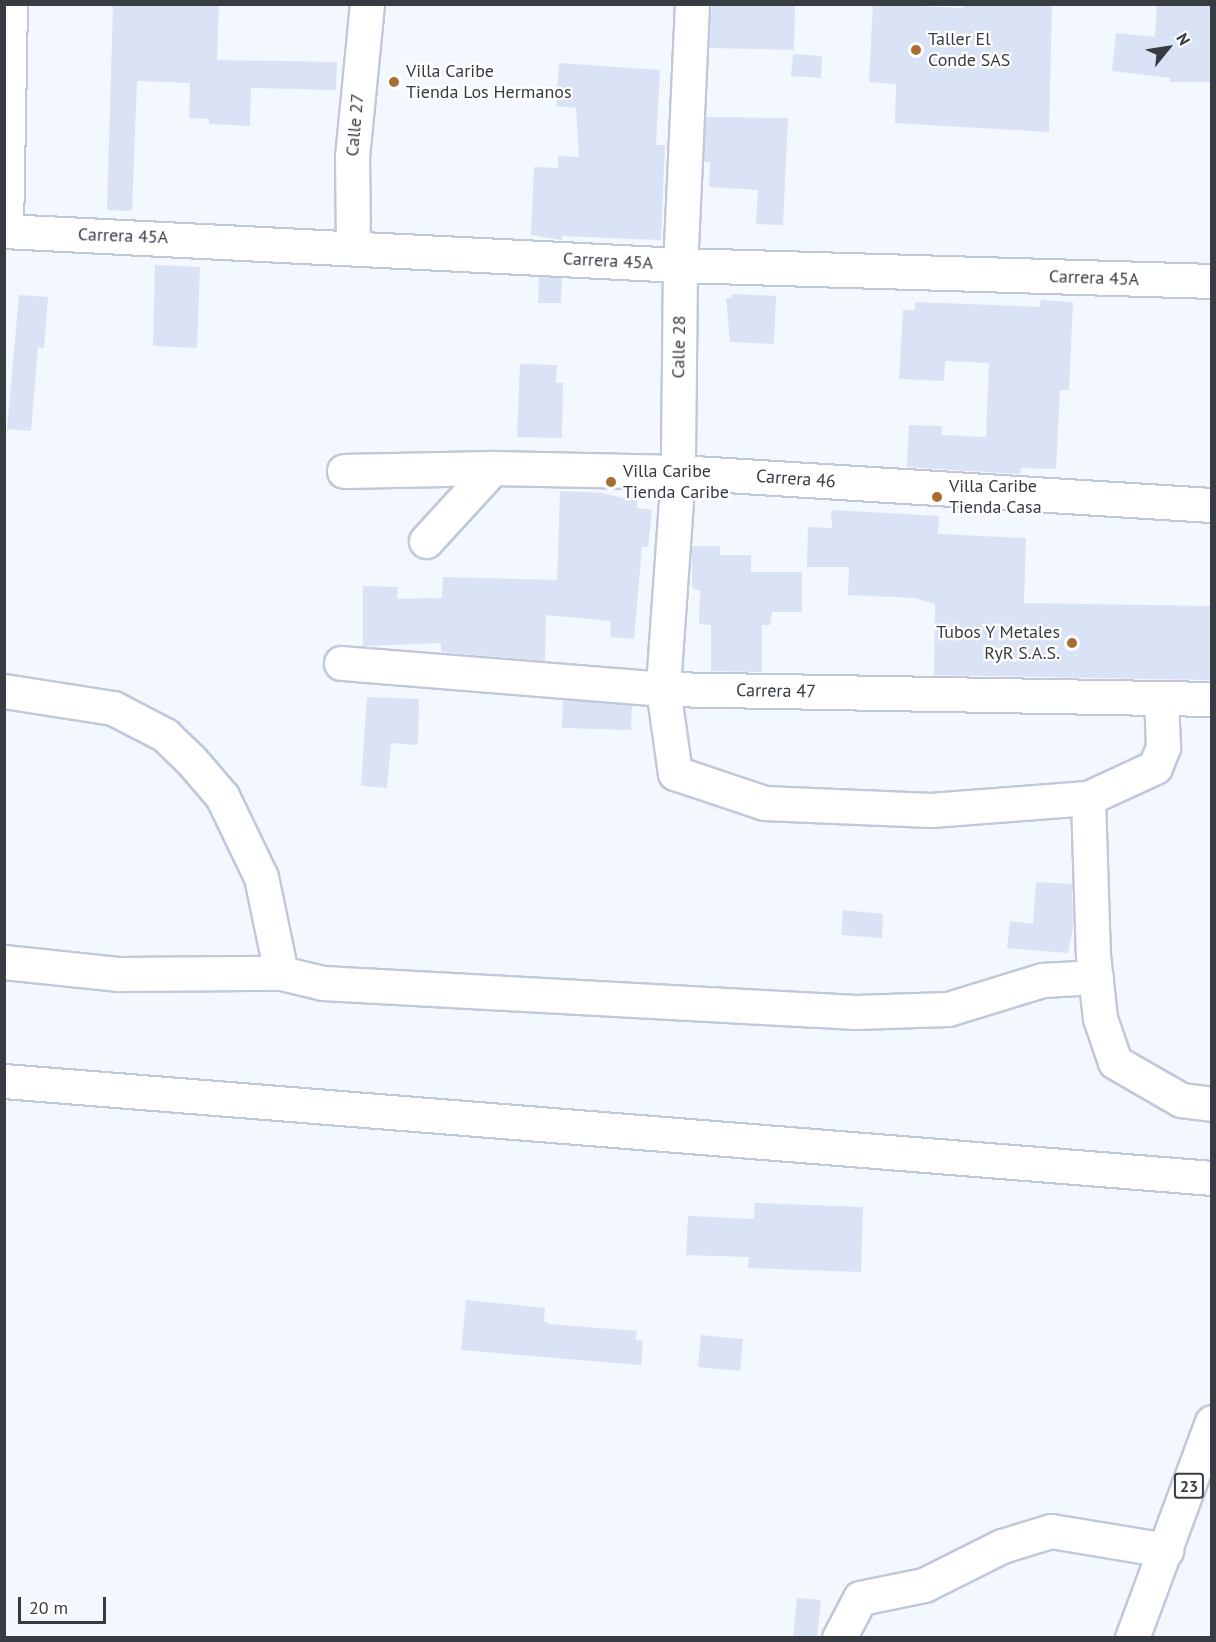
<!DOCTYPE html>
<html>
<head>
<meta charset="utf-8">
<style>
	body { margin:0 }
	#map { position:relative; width:1216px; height:1642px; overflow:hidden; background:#f3f7fe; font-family:"PT Sans",sans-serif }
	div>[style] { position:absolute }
	.building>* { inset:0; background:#dae2f5 }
	.roads { filter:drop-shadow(2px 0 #c0c8da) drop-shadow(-2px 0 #c0c8da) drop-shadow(0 2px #c0c8da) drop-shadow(0 -2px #c0c8da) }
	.minor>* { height:33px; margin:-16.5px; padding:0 16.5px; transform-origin:16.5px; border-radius:16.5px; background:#fff }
	.highway>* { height:33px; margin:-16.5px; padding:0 16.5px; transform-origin:16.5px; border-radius:16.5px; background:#fff }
	.dots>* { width:16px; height:16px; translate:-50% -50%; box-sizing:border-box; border:3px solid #fff; border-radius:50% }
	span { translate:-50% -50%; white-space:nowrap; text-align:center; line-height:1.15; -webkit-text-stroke:4.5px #fff; paint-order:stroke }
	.shield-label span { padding:2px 4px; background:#fff; border:2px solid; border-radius:4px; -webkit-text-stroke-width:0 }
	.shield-label { font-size:16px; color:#373b42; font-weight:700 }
	.poi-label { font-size:18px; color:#373b42 }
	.left { translate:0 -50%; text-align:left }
	.right { translate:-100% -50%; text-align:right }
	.street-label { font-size:18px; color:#373b42 }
	.frame { position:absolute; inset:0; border:6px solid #373b42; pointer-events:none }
	.north { position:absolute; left:1138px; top:18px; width:60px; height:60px; -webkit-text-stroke:4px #fff; paint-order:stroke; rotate:60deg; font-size:16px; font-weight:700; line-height:24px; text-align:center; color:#373b42 }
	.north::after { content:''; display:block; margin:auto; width:21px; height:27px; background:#373b42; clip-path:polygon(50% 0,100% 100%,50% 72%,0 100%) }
	.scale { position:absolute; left:18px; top:1597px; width:88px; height:27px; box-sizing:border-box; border:3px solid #373b42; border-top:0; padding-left:8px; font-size:18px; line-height:21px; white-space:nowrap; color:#373b42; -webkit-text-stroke:4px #fff; paint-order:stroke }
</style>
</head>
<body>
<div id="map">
	<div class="building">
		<i style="clip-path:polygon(113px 4px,219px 4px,217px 60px,337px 62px,336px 90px,251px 88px,250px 126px,209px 124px,209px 119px,189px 118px,190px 83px,137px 81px,132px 211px,107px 210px)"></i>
		<i style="clip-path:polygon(712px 4px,795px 4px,794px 50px,709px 48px)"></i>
		<i style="clip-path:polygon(873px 4px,963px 8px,963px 4px,1052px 4px,1049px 132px,895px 123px,896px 84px,869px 82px)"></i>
		<i style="clip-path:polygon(1157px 4px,1212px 6px,1212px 82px,1170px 82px,1170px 78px,1112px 71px,1116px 33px,1155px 37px)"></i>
		<i style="clip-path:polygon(793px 54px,822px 56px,821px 78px,791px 76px)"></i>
		<i style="clip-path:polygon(559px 63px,660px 70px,656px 145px,665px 145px,661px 240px,562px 236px,562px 240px,531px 235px,534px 167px,558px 168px,558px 156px,579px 157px,576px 108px,556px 106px)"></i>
		<i style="clip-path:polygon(706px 117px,788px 118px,783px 225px,756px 224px,758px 190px,709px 187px,710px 162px,704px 162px)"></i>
		<i style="clip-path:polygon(155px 265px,200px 267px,197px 348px,153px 346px)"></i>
		<i style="clip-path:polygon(539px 277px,562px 278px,561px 303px,538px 303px)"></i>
		<i style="clip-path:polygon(732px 294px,776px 296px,774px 344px,730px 342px,726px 298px,731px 298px)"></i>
		<i style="clip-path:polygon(19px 295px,48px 297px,44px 348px,38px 347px,31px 431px,7px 429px)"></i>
		<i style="clip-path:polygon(1041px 300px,1073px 302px,1069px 390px,1060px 390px,1056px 469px,1021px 468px,1020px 474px,907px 467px,909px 425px,942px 426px,941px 435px,986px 437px,989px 363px,945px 361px,944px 381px,899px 379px,903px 310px,915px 310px,915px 302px,1040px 307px)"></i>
		<i style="clip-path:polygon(520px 364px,557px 365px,556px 383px,563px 383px,562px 438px,517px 437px)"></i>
		<i style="clip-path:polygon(560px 491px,601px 493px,637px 501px,637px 508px,652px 510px,648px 547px,642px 547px,634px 639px,610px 637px,611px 621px,546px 615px,545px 661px,441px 652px,441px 643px,363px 646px,363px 586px,398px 587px,397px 599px,442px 598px,443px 577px,557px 580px)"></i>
		<i style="clip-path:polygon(831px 510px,939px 516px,938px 534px,1026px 538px,1024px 603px,1210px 606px,1210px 680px,934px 675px,935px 604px,915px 598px,848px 595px,849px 567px,807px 567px,808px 527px,832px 528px)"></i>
		<i style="clip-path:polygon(692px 546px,720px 546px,720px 555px,751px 555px,751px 572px,802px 572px,802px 612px,772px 612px,770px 625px,762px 625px,762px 672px,711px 671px,711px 625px,699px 624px,700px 591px,692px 588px)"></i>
		<i style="clip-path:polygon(367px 697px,419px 699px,418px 745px,391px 743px,387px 788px,361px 786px)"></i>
		<i style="clip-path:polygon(563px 700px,632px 705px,631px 730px,562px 728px)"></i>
		<i style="clip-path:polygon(1036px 882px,1072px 884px,1073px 928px,1068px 953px,1007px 948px,1010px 921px,1033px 924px)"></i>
		<i style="clip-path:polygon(843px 910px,883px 914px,882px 938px,841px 935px)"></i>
		<i style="clip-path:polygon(755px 1203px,863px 1207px,861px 1272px,748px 1268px,749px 1257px,686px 1255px,688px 1216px,754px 1219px)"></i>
		<i style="clip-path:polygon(466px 1300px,545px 1308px,544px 1321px,549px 1324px,637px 1331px,636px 1340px,643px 1341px,641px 1365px,461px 1350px)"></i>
		<i style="clip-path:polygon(701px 1335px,743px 1339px,740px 1371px,698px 1367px)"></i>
		<i style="clip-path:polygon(797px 1598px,821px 1600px,817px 1638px,793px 1638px)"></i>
	</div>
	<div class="roads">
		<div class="minor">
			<i style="left:692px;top:4px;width:261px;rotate:92.6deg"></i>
			<i style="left:680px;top:265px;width:207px;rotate:90.6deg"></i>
			<i style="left:678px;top:472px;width:218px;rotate:94deg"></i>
			<i style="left:663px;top:689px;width:85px;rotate:81.9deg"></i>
			<i style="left:675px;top:773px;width:94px;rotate:18.6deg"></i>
			<i style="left:764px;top:803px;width:167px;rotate:2.4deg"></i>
			<i style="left:931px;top:810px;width:157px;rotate:-4.4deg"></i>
			<i style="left:1088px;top:798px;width:74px;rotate:-24.8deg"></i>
			<i style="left:1155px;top:767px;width:22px;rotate:-68deg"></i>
			<i style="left:1163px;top:747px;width:49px;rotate:-92.3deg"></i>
			<i style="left:4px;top:231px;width:677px;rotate:2.88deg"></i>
			<i style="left:680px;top:265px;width:532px;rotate:1.72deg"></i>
			<i style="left:6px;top:231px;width:227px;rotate:-89deg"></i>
			<i style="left:353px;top:246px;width:89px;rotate:-90.6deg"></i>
			<i style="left:352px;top:157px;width:154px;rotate:-84.4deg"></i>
			<i style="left:344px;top:471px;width:149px;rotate:-1.2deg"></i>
			<i style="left:493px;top:468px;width:185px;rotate:1.2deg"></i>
			<i style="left:678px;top:472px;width:535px;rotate:3.54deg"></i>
			<i style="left:426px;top:541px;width:99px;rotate:-47.5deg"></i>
			<i style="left:341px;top:663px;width:323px;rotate:4.6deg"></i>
			<i style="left:663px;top:689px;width:549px;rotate:1.04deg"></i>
			<i style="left:4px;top:691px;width:110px;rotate:8.9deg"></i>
			<i style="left:113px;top:708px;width:59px;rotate:27.4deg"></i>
			<i style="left:165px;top:735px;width:36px;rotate:44deg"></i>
			<i style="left:191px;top:760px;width:48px;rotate:49.3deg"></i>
			<i style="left:222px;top:796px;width:90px;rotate:64.3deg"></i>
			<i style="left:261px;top:877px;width:98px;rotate:78.2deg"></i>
			<i style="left:1088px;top:798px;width:157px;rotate:88.2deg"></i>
			<i style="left:1093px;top:955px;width:63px;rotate:83.7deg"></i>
			<i style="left:1100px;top:1018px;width:46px;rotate:71.2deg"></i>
			<i style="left:1115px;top:1062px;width:76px;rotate:29.9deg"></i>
			<i style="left:1181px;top:1100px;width:31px;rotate:7deg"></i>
			<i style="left:4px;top:962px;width:116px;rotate:6deg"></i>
			<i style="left:119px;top:974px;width:162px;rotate:-0.4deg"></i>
			<i style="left:281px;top:973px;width:43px;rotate:13.4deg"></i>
			<i style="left:323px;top:983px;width:533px;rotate:3.12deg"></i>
			<i style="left:855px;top:1012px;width:93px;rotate:-1.8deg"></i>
			<i style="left:948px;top:1009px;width:98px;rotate:-17.1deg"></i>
			<i style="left:1042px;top:980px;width:54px;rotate:-3.2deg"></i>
			<i style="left:4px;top:1081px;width:1212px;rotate:4.59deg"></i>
			<i style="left:839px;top:1638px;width:45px;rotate:-62.3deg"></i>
			<i style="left:860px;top:1598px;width:65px;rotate:-11.5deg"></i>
			<i style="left:924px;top:1585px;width:87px;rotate:-26.6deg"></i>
			<i style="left:1002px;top:1546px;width:51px;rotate:-17deg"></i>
			<i style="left:1051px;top:1531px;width:117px;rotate:9.4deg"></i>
		</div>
		<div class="highway">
			<i style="left:1132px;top:1638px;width:230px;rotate:-69.7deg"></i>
		</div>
	</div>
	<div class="dots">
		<i style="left:916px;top:50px;background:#a86d2f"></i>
		<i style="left:394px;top:82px;background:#a86d2f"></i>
		<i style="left:611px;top:482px;background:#a86d2f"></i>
		<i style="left:937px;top:497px;background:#a86d2f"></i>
		<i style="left:1072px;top:643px;background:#a86d2f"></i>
	</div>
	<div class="shield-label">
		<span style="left:1189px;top:1486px">23</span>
	</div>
	<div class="poi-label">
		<span class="left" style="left:928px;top:50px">Taller El<br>Conde SAS</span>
		<span class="left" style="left:406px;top:82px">Villa Caribe<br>Tienda Los Hermanos</span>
		<span class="left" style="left:623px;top:482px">Villa Caribe<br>Tienda Caribe</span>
		<span class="left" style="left:949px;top:497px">Villa Caribe<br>Tienda Casa</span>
		<span class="right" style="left:1060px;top:643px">Tubos Y Metales<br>RyR S.A.S.</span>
	</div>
	<div class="street-label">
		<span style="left:355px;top:125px;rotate:-85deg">Calle 27</span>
		<span style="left:123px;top:236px;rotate:2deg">Carrera 45A</span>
		<span style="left:608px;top:261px;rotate:3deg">Carrera 45A</span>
		<span style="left:1094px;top:278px;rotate:2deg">Carrera 45A</span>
		<span style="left:679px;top:347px;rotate:-89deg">Calle 28</span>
		<span style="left:796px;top:479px;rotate:4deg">Carrera 46</span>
		<span style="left:776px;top:691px;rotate:1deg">Carrera 47</span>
	</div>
	<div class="frame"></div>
	<div class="north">N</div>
	<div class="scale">20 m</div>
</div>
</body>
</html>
